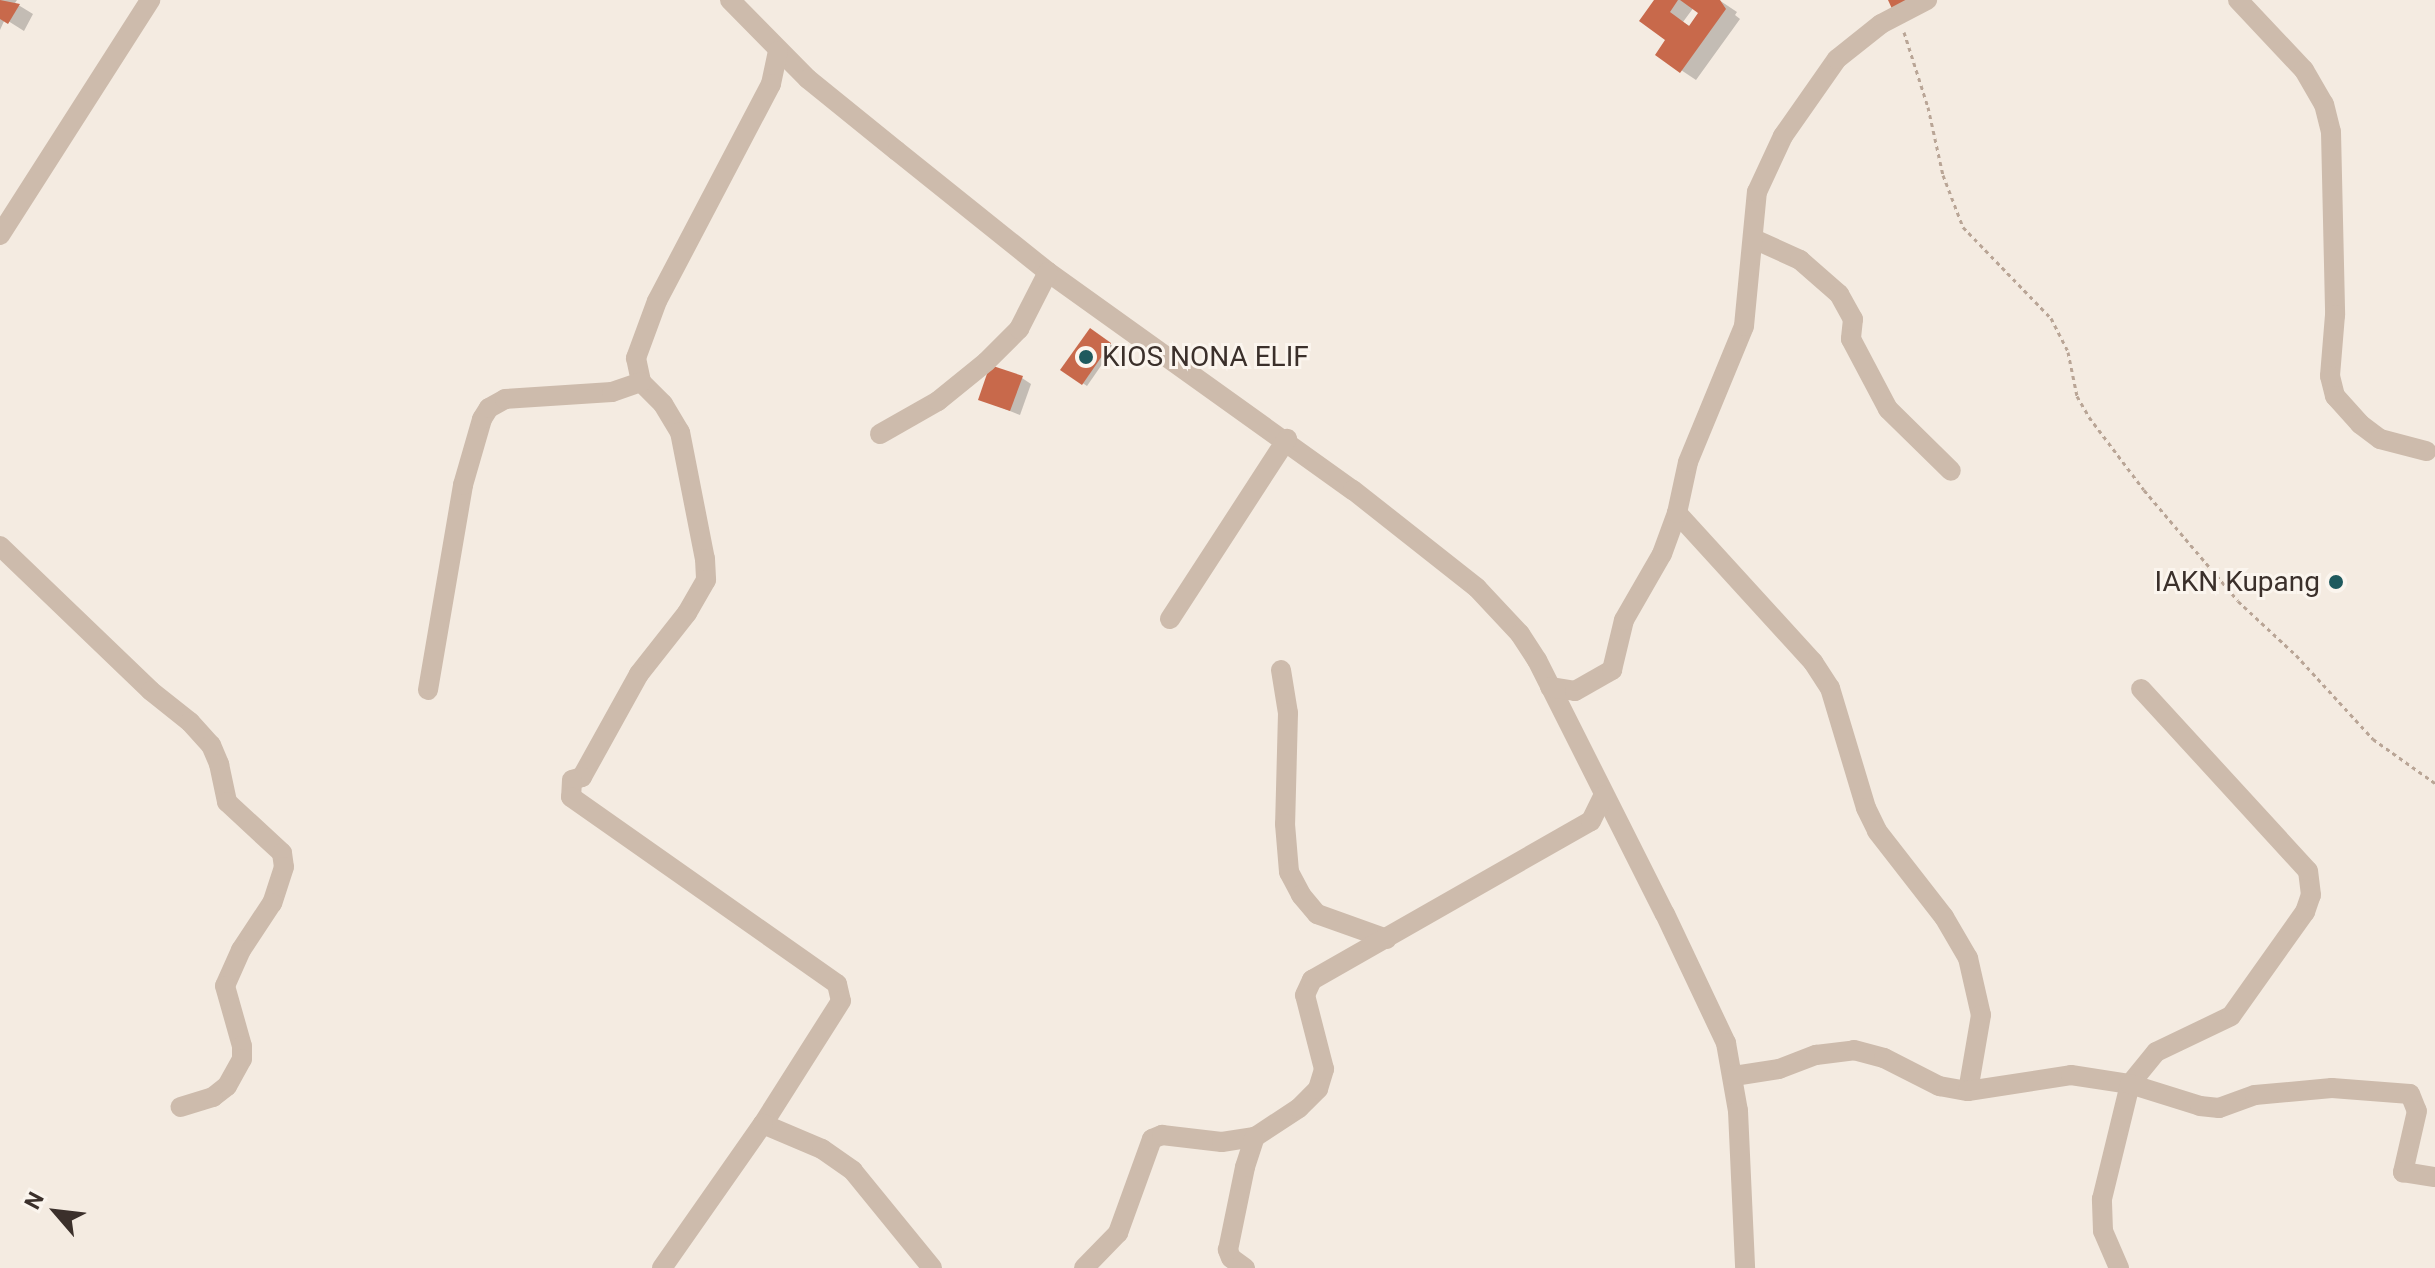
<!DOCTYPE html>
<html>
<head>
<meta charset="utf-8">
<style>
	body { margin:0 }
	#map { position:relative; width:2435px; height:1268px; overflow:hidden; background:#f4ebe1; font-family:Roboto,sans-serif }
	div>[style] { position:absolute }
	.shadow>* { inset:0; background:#0003 }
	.building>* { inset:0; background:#c8694b }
	.path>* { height:3px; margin-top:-1.5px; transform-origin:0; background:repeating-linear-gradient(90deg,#b9a596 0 4px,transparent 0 8px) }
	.minor>* { height:20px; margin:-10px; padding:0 10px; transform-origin:10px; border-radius:10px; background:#cdbbac }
	.dots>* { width:22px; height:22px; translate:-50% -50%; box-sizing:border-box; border:4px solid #fbf5ee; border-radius:50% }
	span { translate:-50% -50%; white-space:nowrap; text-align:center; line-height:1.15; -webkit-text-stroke:6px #fbf5ee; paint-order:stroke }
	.poi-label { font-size:28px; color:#3b302b }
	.left { translate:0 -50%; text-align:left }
	.right { translate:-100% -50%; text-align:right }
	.north { position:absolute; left:16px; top:1172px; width:80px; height:80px; -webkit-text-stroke:6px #fbf5ee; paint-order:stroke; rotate:298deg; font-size:22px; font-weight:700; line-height:32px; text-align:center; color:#3b302b }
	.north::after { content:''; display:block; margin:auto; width:28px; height:36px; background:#3b302b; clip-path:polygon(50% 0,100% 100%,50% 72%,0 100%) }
</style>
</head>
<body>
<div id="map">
	<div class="shadow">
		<i style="clip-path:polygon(0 0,17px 0,15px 3px,33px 14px,24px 31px,5px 19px,0 30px)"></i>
		<i style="clip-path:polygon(evenodd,1657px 0,1719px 0,1737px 12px,1735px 15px,1740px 19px,1696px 80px,1657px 54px,1668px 39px,1657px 0,1694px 7px,1701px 12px,1691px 27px,1683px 22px,1694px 7px)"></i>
		<i style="clip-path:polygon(1090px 331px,1114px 347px,1087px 386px,1063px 370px)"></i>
		<i style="clip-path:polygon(1022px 378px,1031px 384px,1020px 415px,980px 399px)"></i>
	</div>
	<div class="building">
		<i style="clip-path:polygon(0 0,20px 4px,8px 24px,0 19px)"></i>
		<i style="clip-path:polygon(1654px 0,1678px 0,1670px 12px,1689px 26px,1698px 13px,1680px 0,1720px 0,1726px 9px,1680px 73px,1655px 55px,1665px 40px,1639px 21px)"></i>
		<i style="clip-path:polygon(1888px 0,1915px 0,1893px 11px)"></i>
		<i style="clip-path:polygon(1090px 328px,1111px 343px,1082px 385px,1060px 370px)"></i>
		<i style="clip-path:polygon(990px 365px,1023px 376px,1010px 411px,978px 400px)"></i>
	</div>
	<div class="path">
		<i style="left:1904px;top:32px;width:79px;rotate:72.3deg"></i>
		<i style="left:1928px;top:107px;width:70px;rotate:77.6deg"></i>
		<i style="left:1943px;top:175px;width:56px;rotate:69deg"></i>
		<i style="left:1963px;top:227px;width:127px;rotate:46deg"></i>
		<i style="left:2051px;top:318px;width:38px;rotate:63deg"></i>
		<i style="left:2068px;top:352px;width:45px;rotate:78.4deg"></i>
		<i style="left:2077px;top:396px;width:24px;rotate:60deg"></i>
		<i style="left:2089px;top:417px;width:91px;rotate:53deg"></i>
		<i style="left:2144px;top:490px;width:145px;rotate:49.7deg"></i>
		<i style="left:2238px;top:601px;width:79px;rotate:43deg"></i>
		<i style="left:2296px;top:655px;width:114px;rotate:47.5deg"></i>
		<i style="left:2373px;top:739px;width:76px;rotate:35.4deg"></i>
	</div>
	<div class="minor">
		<i style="left:730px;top:0;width:111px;rotate:45.4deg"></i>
		<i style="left:808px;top:79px;width:114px;rotate:39deg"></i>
		<i style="left:897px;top:151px;width:193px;rotate:38.7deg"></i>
		<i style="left:1048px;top:272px;width:375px;rotate:35.6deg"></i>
		<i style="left:1353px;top:490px;width:158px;rotate:38.3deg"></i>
		<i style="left:1477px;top:588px;width:63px;rotate:46.9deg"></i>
		<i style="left:1520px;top:634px;width:31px;rotate:57deg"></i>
		<i style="left:1537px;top:660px;width:284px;rotate:63.3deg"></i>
		<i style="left:1665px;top:914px;width:143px;rotate:64.7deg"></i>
		<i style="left:1726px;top:1043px;width:69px;rotate:80deg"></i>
		<i style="left:1738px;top:1111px;width:157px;rotate:87.4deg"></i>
		<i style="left:2238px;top:0;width:96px;rotate:46.7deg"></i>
		<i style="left:2304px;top:70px;width:39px;rotate:60deg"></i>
		<i style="left:2324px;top:104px;width:29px;rotate:76deg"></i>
		<i style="left:2331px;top:132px;width:183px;rotate:88.7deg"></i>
		<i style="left:2335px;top:315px;width:61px;rotate:94.7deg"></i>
		<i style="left:2330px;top:376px;width:21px;rotate:76deg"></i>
		<i style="left:2335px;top:396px;width:38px;rotate:48deg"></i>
		<i style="left:2360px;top:424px;width:25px;rotate:37deg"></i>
		<i style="left:2380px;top:439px;width:48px;rotate:14.6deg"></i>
		<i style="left:778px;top:51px;width:34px;rotate:102deg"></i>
		<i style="left:771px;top:84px;width:245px;rotate:117.7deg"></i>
		<i style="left:657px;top:301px;width:61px;rotate:110.2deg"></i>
		<i style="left:636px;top:358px;width:25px;rotate:78deg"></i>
		<i style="left:641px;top:382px;width:31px;rotate:45deg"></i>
		<i style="left:663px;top:404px;width:33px;rotate:59deg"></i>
		<i style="left:680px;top:432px;width:129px;rotate:78.9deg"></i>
		<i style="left:705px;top:559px;width:21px;rotate:87deg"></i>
		<i style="left:706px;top:580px;width:38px;rotate:120deg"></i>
		<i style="left:687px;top:613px;width:78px;rotate:128.2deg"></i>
		<i style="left:639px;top:674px;width:118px;rotate:119deg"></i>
		<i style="left:582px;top:777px;width:10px;rotate:163deg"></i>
		<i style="left:572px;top:780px;width:17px;rotate:93deg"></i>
		<i style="left:571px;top:797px;width:325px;rotate:35.1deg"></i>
		<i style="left:837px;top:984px;width:17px;rotate:77deg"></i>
		<i style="left:841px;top:1001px;width:146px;rotate:122.4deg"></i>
		<i style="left:763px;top:1124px;width:64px;rotate:23deg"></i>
		<i style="left:822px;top:1149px;width:38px;rotate:35deg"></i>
		<i style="left:853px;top:1171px;width:125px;rotate:50.8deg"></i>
		<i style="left:0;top:235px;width:279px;rotate:-57.4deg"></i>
		<i style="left:1754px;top:239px;width:51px;rotate:24.5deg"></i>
		<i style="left:1800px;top:260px;width:52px;rotate:41.1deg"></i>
		<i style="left:1839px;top:294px;width:29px;rotate:61deg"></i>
		<i style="left:1853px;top:319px;width:20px;rotate:96deg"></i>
		<i style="left:1851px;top:339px;width:79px;rotate:62.1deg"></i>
		<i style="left:1888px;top:409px;width:88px;rotate:44.5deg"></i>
		<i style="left:880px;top:434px;width:67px;rotate:-29.6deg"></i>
		<i style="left:938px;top:401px;width:62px;rotate:-39.1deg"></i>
		<i style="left:986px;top:362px;width:47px;rotate:-45deg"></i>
		<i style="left:1019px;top:329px;width:64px;rotate:-63deg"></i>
		<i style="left:1677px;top:513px;width:202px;rotate:47.6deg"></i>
		<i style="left:1813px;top:662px;width:31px;rotate:57deg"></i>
		<i style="left:1830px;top:688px;width:125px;rotate:73.3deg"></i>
		<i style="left:1866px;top:808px;width:25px;rotate:64deg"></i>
		<i style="left:1877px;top:831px;width:109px;rotate:52.1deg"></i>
		<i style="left:1944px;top:917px;width:48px;rotate:59.7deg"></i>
		<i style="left:1968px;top:958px;width:58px;rotate:77.2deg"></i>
		<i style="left:1981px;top:1015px;width:77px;rotate:99.7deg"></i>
		<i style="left:0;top:546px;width:209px;rotate:43.8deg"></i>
		<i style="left:151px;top:691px;width:50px;rotate:38.5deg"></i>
		<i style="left:190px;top:722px;width:31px;rotate:48deg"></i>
		<i style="left:211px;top:745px;width:21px;rotate:67deg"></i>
		<i style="left:219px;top:764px;width:39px;rotate:78deg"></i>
		<i style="left:227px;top:802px;width:75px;rotate:42.8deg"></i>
		<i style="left:282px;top:853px;width:14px;rotate:82deg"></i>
		<i style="left:284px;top:867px;width:38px;rotate:108deg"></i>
		<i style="left:272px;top:903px;width:56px;rotate:123.4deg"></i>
		<i style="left:241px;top:950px;width:39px;rotate:114deg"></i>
		<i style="left:225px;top:986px;width:62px;rotate:74.2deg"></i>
		<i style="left:242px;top:1046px;width:13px;rotate:90deg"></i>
		<i style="left:242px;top:1059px;width:31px;rotate:119deg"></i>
		<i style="left:227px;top:1086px;width:18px;rotate:142deg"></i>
		<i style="left:213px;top:1097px;width:34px;rotate:163deg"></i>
		<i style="left:1170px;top:619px;width:215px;rotate:-57deg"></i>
		<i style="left:1281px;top:670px;width:44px;rotate:80.8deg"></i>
		<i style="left:1288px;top:713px;width:111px;rotate:91.5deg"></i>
		<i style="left:1285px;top:824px;width:48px;rotate:85.2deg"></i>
		<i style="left:1289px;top:872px;width:26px;rotate:62deg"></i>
		<i style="left:1301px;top:895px;width:25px;rotate:50deg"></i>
		<i style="left:1317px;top:914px;width:74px;rotate:19.7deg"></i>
		<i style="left:1550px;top:687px;width:25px;rotate:9deg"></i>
		<i style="left:1575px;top:691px;width:43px;rotate:-29.6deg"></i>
		<i style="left:1612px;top:670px;width:51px;rotate:-76.5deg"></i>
		<i style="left:1624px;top:620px;width:76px;rotate:-60.1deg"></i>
		<i style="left:1662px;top:554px;width:44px;rotate:-69.9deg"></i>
		<i style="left:1677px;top:513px;width:52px;rotate:-77.8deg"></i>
		<i style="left:1688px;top:462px;width:147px;rotate:-67.6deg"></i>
		<i style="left:1744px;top:326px;width:135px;rotate:-84.5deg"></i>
		<i style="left:1757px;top:192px;width:62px;rotate:-65.1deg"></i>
		<i style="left:1783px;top:136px;width:94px;rotate:-55deg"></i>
		<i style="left:1837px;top:59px;width:56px;rotate:-38.5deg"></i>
		<i style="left:1881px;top:24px;width:52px;rotate:-27.6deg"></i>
		<i style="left:428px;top:690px;width:208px;rotate:-80.3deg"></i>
		<i style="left:463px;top:485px;width:69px;rotate:-73.9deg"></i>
		<i style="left:482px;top:419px;width:13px;rotate:-58deg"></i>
		<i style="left:489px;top:408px;width:18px;rotate:-29deg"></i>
		<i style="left:505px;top:399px;width:107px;rotate:-3.7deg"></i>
		<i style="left:612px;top:392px;width:31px;rotate:-19deg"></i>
		<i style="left:1734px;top:1076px;width:46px;rotate:-8.8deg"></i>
		<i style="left:1779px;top:1069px;width:40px;rotate:-21deg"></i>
		<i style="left:1816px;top:1055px;width:38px;rotate:-7deg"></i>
		<i style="left:1854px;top:1050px;width:31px;rotate:15deg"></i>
		<i style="left:1884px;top:1058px;width:62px;rotate:27deg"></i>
		<i style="left:1939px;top:1086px;width:29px;rotate:10deg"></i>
		<i style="left:1968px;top:1091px;width:104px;rotate:-8.8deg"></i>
		<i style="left:2071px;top:1075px;width:60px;rotate:8.7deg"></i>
		<i style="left:2130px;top:1084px;width:41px;rotate:-50.9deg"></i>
		<i style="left:2156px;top:1052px;width:83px;rotate:-25.6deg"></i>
		<i style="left:2231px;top:1016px;width:128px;rotate:-54.6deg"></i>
		<i style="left:2305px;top:912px;width:18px;rotate:-71deg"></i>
		<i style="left:2311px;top:895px;width:24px;rotate:-97deg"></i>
		<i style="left:2308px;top:871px;width:247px;rotate:-132.5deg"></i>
		<i style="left:662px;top:1268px;width:176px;rotate:-55deg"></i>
		<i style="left:1084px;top:1268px;width:49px;rotate:-45.8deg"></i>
		<i style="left:1118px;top:1233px;width:100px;rotate:-70.1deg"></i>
		<i style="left:1152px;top:1139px;width:11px;rotate:-22deg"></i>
		<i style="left:1162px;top:1135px;width:60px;rotate:6.7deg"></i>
		<i style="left:1222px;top:1142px;width:33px;rotate:-9deg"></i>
		<i style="left:1255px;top:1137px;width:53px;rotate:-33.4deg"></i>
		<i style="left:1299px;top:1108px;width:27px;rotate:-45deg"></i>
		<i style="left:1318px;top:1089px;width:21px;rotate:-73deg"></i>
		<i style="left:1324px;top:1069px;width:76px;rotate:-104.4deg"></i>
		<i style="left:1305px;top:995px;width:17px;rotate:-65deg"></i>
		<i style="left:1312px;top:980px;width:321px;rotate:-29.7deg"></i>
		<i style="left:1591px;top:821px;width:28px;rotate:-64deg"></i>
		<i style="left:1245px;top:1268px;width:17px;rotate:-144deg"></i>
		<i style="left:1231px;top:1258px;width:9px;rotate:-111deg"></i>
		<i style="left:1228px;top:1250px;width:85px;rotate:-78.4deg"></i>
		<i style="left:1245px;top:1167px;width:32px;rotate:-72deg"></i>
		<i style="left:2119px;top:1268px;width:40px;rotate:-113.4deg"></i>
		<i style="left:2103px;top:1231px;width:32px;rotate:-92deg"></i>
		<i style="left:2102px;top:1199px;width:118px;rotate:-76.3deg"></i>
		<i style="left:2130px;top:1084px;width:73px;rotate:17.4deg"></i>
		<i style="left:2200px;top:1106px;width:19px;rotate:6deg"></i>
		<i style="left:2219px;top:1108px;width:38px;rotate:-20deg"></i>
		<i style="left:2255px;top:1095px;width:77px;rotate:-5.2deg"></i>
		<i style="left:2332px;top:1088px;width:78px;rotate:4.4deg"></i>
		<i style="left:2410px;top:1094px;width:18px;rotate:68deg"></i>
		<i style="left:2417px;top:1111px;width:63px;rotate:102.9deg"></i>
		<i style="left:2403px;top:1172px;width:32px;rotate:9deg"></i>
	</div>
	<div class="dots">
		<i style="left:1086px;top:357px;background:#1f5a5e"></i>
		<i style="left:2336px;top:582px;background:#1f5a5e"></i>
	</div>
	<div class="poi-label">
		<span class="left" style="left:1102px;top:357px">KIOS NONA ELIF</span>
		<span class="right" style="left:2320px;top:582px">IAKN Kupang</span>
	</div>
	<div class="north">N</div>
</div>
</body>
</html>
